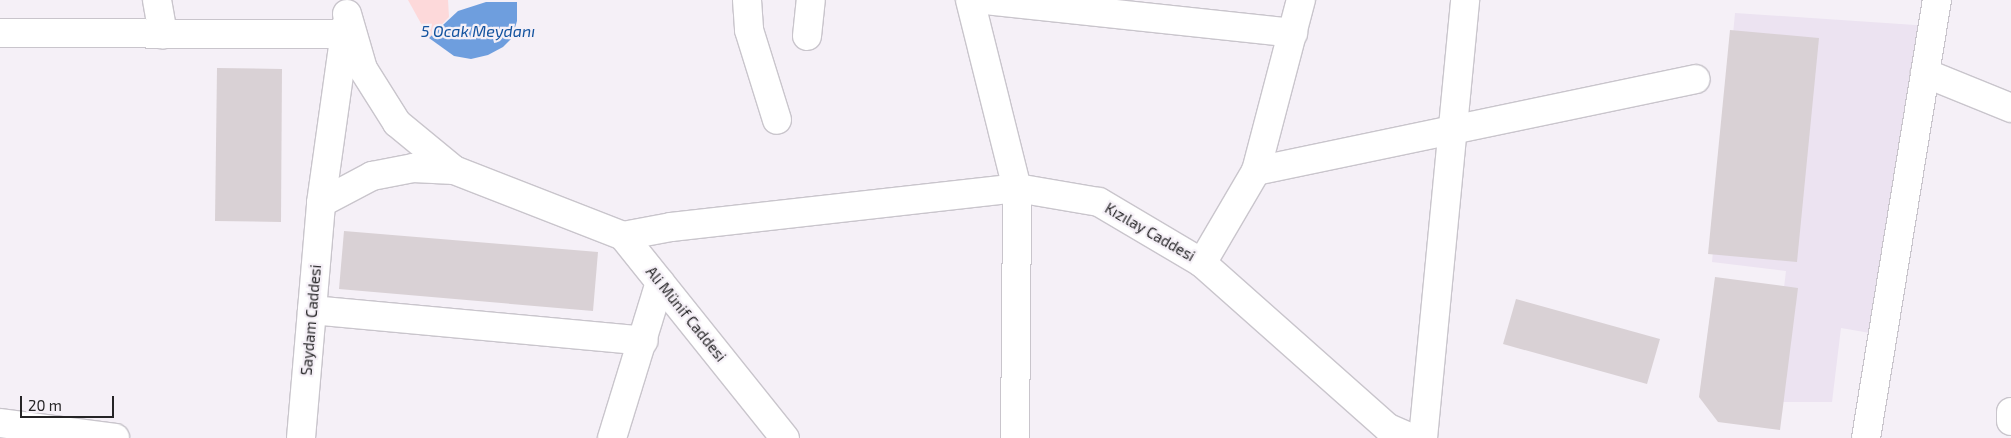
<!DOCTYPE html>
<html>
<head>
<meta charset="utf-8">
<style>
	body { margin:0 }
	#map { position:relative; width:2011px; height:438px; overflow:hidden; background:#f5f0f7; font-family:"Exo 2",sans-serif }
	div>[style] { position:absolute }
	.built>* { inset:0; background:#ece3f1 }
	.green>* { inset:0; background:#fdd9da }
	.water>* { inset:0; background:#6e9ede }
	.building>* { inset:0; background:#d9d1d5 }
	.roads { filter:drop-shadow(1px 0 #c9c5cc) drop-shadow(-1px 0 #c9c5cc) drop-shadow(0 1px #c9c5cc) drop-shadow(0 -1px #c9c5cc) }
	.minor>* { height:28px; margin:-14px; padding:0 14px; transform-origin:14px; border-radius:14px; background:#fff }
	.secondary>* { height:28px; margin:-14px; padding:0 14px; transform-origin:14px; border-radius:14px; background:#fff }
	span { translate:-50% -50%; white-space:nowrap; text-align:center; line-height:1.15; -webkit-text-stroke:4.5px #f5f0f7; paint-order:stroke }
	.street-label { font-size:15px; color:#252426 }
	.water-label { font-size:16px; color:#13539f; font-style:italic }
	.scale { position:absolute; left:20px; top:396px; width:94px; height:22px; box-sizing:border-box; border:2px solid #252426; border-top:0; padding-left:6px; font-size:15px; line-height:18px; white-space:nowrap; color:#252426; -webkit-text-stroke:4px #f5f0f7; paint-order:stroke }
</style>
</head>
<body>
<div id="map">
	<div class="built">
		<i style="clip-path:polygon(1735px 13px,1945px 27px,1893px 337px,1841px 328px,1832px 402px,1770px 402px,1786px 271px,1712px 262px)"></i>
	</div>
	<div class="green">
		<i style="clip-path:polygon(408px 0,448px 0,449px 17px,429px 38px)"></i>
	</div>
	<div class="water">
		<i style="clip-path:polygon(486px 2px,517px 2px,517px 21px,512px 38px,503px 47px,488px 55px,471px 59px,454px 56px,429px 38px,458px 11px)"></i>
	</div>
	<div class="building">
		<i style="clip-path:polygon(1730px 30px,1819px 38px,1797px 262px,1708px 254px)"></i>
		<i style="clip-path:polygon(217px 68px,282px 69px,281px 222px,215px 221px)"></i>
		<i style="clip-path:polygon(344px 231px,598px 252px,593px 311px,339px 289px)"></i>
		<i style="clip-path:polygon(1715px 277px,1798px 288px,1780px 430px,1718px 422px,1699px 397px)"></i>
		<i style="clip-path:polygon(1516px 299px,1660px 339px,1647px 384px,1503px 344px)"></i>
	</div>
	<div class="roads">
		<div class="minor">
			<i style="left:157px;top:0;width:35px;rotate:80deg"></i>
			<i style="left:747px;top:0;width:30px;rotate:86deg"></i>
			<i style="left:749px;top:30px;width:94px;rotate:72.7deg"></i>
			<i style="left:985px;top:0;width:310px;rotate:6.1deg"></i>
			<i style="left:0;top:33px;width:345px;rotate:0.2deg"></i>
			<i style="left:807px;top:36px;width:36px;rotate:-84deg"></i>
			<i style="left:1925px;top:73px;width:93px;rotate:22.1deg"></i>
			<i style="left:1256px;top:171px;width:449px;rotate:-11.8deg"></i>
			<i style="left:1202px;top:263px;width:107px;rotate:-59.6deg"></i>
			<i style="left:1256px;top:171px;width:177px;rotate:-75.3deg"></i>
			<i style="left:312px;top:310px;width:333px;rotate:5.3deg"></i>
			<i style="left:2011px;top:412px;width:9px;rotate:90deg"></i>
			<i style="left:0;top:423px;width:116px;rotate:7.4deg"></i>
			<i style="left:612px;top:438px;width:163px;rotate:-72.9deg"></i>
			<i style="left:1015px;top:438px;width:250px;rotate:-89.5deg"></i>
			<i style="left:1423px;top:438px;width:440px;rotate:-84.5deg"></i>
			<i style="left:1866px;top:438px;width:444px;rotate:-80.8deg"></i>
		</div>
		<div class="secondary">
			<i style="left:970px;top:0;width:194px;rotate:76deg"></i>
			<i style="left:347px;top:14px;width:57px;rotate:73.8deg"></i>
			<i style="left:363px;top:69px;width:64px;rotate:57.8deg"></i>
			<i style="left:397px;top:123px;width:74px;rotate:39.5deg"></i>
			<i style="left:454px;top:170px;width:181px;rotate:21.3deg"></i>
			<i style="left:623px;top:236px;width:259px;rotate:51.3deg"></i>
			<i style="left:321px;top:203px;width:58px;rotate:-27.9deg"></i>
			<i style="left:372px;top:176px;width:42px;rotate:-11deg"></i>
			<i style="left:413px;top:168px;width:41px;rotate:2.8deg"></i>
			<i style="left:623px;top:236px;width:49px;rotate:-10.6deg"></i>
			<i style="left:671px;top:227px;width:348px;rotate:-6.4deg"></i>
			<i style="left:1017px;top:188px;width:83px;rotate:9.7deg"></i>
			<i style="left:1099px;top:202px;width:120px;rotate:30.6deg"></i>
			<i style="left:1202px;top:263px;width:249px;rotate:41.6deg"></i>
			<i style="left:1388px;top:428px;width:25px;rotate:23deg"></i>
			<i style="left:301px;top:438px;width:236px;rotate:-85.1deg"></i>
			<i style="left:321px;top:203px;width:179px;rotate:-82deg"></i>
		</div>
	</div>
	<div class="street-label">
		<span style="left:1150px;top:232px;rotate:30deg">Kızılay Caddesi</span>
		<span style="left:686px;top:314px;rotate:51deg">Ali Münif Caddesi</span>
		<span style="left:311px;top:320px;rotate:-85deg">Saydam Caddesi</span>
	</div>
	<div class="water-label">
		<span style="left:478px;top:31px">5 Ocak Meydanı</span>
	</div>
	<div class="scale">20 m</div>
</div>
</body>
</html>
